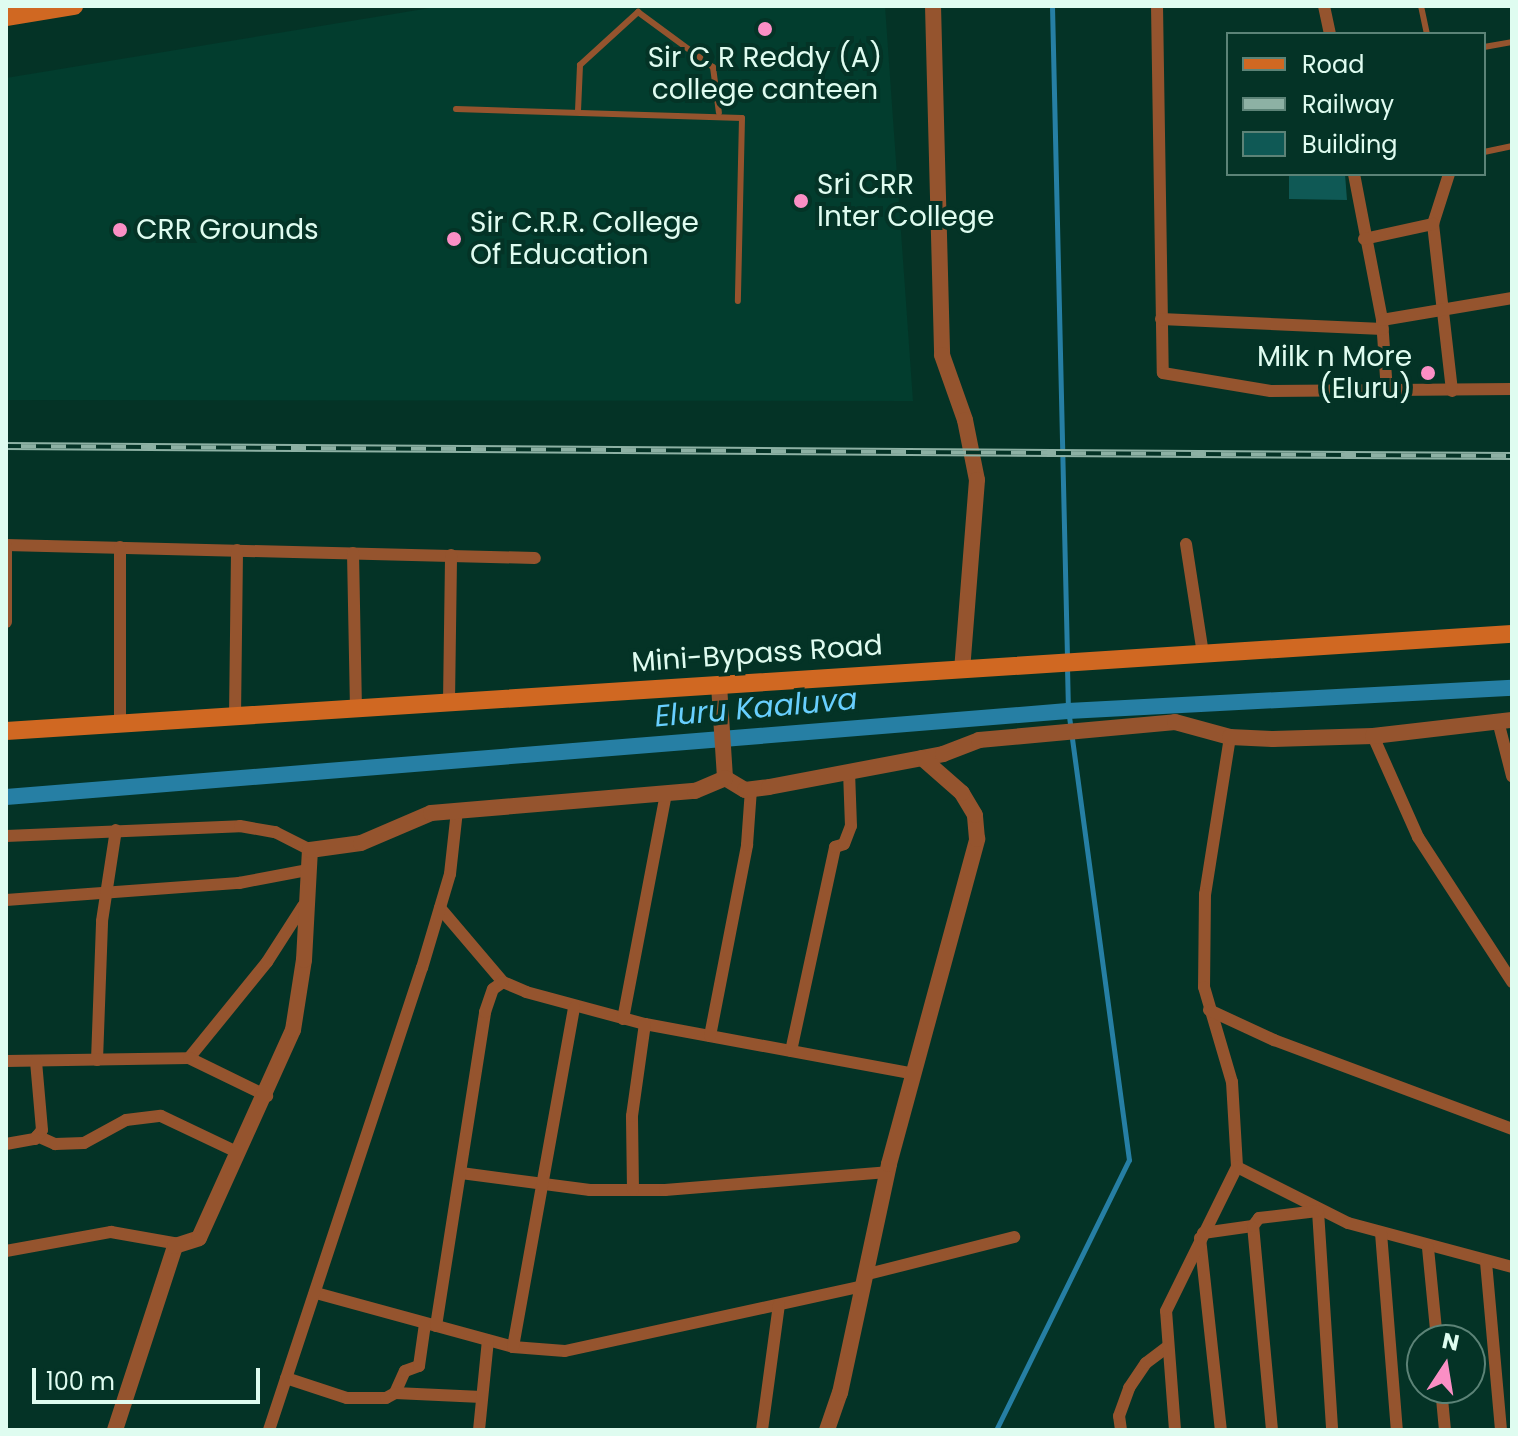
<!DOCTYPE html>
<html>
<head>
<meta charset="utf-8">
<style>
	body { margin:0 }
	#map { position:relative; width:1518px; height:1436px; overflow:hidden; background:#043326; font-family:Poppins,sans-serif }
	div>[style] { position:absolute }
	.built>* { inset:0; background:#023d2e }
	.stream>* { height:5px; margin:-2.5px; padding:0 2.5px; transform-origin:2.5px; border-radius:2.5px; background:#267fa4 }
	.canal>* { height:16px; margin:-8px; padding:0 8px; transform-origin:8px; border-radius:8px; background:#267fa4 }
	.building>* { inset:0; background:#0f5955 }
	.service>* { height:6px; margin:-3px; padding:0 3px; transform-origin:3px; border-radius:3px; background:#95542e }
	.minor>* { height:12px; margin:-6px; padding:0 6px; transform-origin:6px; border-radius:6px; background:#95542e }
	.tertiary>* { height:16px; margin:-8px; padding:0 8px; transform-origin:8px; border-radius:8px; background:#95542e }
	.secondary>* { height:18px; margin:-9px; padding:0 9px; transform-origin:9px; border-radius:9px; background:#d06822 }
	.rail>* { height:8px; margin-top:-4px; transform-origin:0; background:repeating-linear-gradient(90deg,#043326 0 15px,#8db1a4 0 30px); box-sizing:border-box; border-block:2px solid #8db1a4 }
	.dots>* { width:22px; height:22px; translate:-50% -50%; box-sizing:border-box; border:4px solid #043326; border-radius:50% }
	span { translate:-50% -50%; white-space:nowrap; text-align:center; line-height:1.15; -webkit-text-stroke:8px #043326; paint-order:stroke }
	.poi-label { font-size:28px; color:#dffcf0 }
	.left { translate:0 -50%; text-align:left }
	.right { translate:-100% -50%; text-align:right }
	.street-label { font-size:28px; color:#dffcf0 }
	.water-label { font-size:30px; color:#68cffe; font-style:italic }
	.frame { position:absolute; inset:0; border:8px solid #dffcf0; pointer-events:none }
	.legend { position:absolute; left:1226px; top:32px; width:260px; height:144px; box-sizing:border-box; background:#043326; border:2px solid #5c8377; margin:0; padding:10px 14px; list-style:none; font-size:24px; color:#dffcf0 }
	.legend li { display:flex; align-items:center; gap:16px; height:40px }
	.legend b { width:40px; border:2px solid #5c8377 }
	.north { position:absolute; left:1406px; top:1324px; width:80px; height:80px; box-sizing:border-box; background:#043326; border:2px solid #5c8377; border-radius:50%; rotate:12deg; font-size:22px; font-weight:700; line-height:32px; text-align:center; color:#dffcf0 }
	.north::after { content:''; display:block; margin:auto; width:28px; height:36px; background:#fb8fc5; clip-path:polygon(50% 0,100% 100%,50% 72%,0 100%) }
	.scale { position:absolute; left:32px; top:1368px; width:228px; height:36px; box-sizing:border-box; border:4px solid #dffcf0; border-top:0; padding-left:10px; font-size:24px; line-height:28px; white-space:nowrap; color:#dffcf0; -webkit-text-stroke:6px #043326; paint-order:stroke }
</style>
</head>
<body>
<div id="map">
	<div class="built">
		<i style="clip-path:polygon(442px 6px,885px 6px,913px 401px,6px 400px,6px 78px)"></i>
	</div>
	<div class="stream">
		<i style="left:1052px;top:6px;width:651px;rotate:88.68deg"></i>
		<i style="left:996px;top:1430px;width:301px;rotate:-63.8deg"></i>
		<i style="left:1129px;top:1160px;width:453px;rotate:-97.7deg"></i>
		<i style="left:1068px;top:711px;width:44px;rotate:-91.3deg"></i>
	</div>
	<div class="canal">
		<i style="left:6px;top:797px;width:1065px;rotate:-4.63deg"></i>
		<i style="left:1068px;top:711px;width:445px;rotate:-3deg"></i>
	</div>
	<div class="building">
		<i style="clip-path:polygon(1289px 174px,1345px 174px,1347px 200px,1289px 199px)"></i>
	</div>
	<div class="service">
		<i style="left:1421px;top:6px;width:29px;rotate:78deg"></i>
		<i style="left:1484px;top:47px;width:28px;rotate:-10deg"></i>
		<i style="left:456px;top:109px;width:286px;rotate:1.8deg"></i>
		<i style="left:742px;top:118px;width:183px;rotate:91.3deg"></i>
		<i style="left:578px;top:111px;width:46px;rotate:-87.5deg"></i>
		<i style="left:580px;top:65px;width:79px;rotate:-42.4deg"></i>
		<i style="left:638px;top:12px;width:93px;rotate:36.3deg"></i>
		<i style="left:713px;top:67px;width:46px;rotate:82.6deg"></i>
		<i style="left:1484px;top:152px;width:29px;rotate:-12deg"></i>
	</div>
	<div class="minor">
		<i style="left:1157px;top:6px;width:367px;rotate:89.1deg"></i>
		<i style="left:1163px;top:373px;width:109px;rotate:9.5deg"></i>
		<i style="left:1271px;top:391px;width:241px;rotate:-0.5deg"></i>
		<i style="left:1324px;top:6px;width:29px;rotate:78deg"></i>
		<i style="left:1354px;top:174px;width:149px;rotate:79.1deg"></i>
		<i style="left:1382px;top:320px;width:72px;rotate:86deg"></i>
		<i style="left:1449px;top:174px;width:52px;rotate:107.7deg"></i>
		<i style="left:1433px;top:224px;width:168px;rotate:83.5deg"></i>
		<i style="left:1364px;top:239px;width:71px;rotate:-12.3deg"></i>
		<i style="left:1161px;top:319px;width:222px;rotate:2.6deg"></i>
		<i style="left:1382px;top:320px;width:132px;rotate:-9.6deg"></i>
		<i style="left:1186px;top:544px;width:111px;rotate:81.2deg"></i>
		<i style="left:6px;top:545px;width:529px;rotate:1.41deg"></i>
		<i style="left:353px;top:553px;width:155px;rotate:88.9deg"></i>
		<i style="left:6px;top:622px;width:77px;rotate:-90deg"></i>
		<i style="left:449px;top:702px;width:147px;rotate:-89.2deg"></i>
		<i style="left:235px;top:716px;width:166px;rotate:-89.3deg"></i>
		<i style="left:1498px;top:721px;width:57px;rotate:75.7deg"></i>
		<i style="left:120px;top:724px;width:177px;rotate:-90deg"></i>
		<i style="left:1373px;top:736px;width:111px;rotate:66deg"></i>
		<i style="left:1418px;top:837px;width:173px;rotate:57deg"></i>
		<i style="left:1230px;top:737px;width:159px;rotate:99deg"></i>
		<i style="left:1205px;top:894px;width:93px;rotate:90.6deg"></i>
		<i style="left:1204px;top:987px;width:99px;rotate:73.6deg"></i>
		<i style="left:1232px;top:1082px;width:85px;rotate:86.6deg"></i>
		<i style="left:1237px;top:1167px;width:124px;rotate:26.8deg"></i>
		<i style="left:1348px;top:1223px;width:170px;rotate:15deg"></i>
		<i style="left:6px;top:836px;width:234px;rotate:-2.4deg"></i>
		<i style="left:240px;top:826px;width:36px;rotate:10deg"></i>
		<i style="left:275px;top:832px;width:39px;rotate:27deg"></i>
		<i style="left:6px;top:900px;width:234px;rotate:-4.2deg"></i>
		<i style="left:239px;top:883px;width:69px;rotate:-10.8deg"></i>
		<i style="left:440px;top:908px;width:97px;rotate:49.6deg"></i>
		<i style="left:503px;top:982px;width:25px;rotate:23deg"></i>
		<i style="left:526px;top:992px;width:123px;rotate:15.1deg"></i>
		<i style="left:645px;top:1024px;width:274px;rotate:10.5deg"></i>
		<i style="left:1209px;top:1010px;width:72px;rotate:24.8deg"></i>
		<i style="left:1274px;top:1040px;width:254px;rotate:20.5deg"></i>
		<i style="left:623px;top:1019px;width:229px;rotate:-79.2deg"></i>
		<i style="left:710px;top:1036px;width:195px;rotate:-79deg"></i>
		<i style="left:747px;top:845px;width:56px;rotate:-85.9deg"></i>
		<i style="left:791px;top:1051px;width:209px;rotate:-77.8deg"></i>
		<i style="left:835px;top:847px;width:9px;rotate:-18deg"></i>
		<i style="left:844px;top:844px;width:19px;rotate:-69deg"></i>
		<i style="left:851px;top:826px;width:54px;rotate:-92.1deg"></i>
		<i style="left:189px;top:1058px;width:124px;rotate:-50.9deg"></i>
		<i style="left:267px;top:962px;width:67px;rotate:-57.3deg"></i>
		<i style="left:97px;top:1060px;width:139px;rotate:-87.9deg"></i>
		<i style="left:102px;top:921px;width:92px;rotate:-81.3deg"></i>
		<i style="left:6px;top:1061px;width:183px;rotate:-0.9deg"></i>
		<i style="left:189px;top:1058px;width:87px;rotate:26deg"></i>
		<i style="left:37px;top:1136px;width:20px;rotate:24deg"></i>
		<i style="left:55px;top:1144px;width:29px;rotate:-2deg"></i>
		<i style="left:84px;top:1143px;width:48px;rotate:-28.7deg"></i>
		<i style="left:126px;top:1120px;width:35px;rotate:-7deg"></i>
		<i style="left:161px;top:1116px;width:86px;rotate:25.4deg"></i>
		<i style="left:6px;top:1144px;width:29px;rotate:-10deg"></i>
		<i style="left:35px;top:1139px;width:11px;rotate:-52deg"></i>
		<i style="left:42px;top:1130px;width:69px;rotate:-95deg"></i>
		<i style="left:461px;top:1173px;width:130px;rotate:7.5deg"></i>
		<i style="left:590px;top:1190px;width:75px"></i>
		<i style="left:665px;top:1190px;width:223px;rotate:-4.6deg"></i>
		<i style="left:633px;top:1190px;width:74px;rotate:-90.8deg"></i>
		<i style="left:632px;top:1116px;width:93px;rotate:-82deg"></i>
		<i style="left:1318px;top:1211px;width:219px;rotate:86.3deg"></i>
		<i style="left:1203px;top:1233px;width:50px;rotate:-8deg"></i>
		<i style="left:1381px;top:1233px;width:198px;rotate:85.4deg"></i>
		<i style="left:1200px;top:1238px;width:193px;rotate:83.8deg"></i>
		<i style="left:1428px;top:1248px;width:92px;rotate:84.4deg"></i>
		<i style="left:6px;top:1251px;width:107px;rotate:-10.3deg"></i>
		<i style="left:111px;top:1232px;width:69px;rotate:10deg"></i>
		<i style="left:1486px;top:1262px;width:169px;rotate:84.9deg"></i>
		<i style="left:864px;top:1275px;width:155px;rotate:-14.2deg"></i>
		<i style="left:316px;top:1293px;width:204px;rotate:15.3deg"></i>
		<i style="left:513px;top:1347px;width:52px;rotate:4.4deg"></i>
		<i style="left:565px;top:1351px;width:304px;rotate:-12.3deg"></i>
		<i style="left:436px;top:1326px;width:318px;rotate:-81.1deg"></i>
		<i style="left:485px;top:1012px;width:24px;rotate:-71deg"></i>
		<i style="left:493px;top:989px;width:12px;rotate:-35deg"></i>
		<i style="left:513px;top:1347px;width:345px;rotate:-79.8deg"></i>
		<i style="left:286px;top:1378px;width:64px;rotate:18.2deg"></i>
		<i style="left:347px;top:1398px;width:39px"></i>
		<i style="left:386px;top:1398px;width:10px;rotate:-29deg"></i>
		<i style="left:395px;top:1393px;width:24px;rotate:-66deg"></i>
		<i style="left:405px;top:1371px;width:15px;rotate:-20deg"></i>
		<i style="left:419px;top:1366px;width:42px;rotate:-81.9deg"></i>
		<i style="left:1441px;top:1388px;width:42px;rotate:84.6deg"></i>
		<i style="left:395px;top:1393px;width:87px;rotate:2.6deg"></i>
		<i style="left:269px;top:1430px;width:487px;rotate:-71.7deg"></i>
		<i style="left:422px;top:968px;width:98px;rotate:-73.4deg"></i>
		<i style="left:450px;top:874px;width:63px;rotate:-83.7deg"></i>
		<i style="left:479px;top:1430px;width:90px;rotate:-84.3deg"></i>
		<i style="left:762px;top:1430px;width:126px;rotate:-82.3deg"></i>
		<i style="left:1121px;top:1430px;width:14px;rotate:-98deg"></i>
		<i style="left:1119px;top:1416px;width:30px;rotate:-70deg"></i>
		<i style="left:1129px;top:1388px;width:30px;rotate:-56deg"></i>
		<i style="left:1146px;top:1363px;width:26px;rotate:-37deg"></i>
		<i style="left:1175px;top:1430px;width:119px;rotate:-94.3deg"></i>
		<i style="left:1166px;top:1311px;width:161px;rotate:-63.8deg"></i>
		<i style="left:1272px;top:1430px;width:205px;rotate:-95.3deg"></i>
		<i style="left:1253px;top:1226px;width:10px;rotate:-53deg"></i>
		<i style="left:1259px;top:1218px;width:59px;rotate:-6.8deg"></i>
	</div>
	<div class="tertiary">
		<i style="left:933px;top:6px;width:349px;rotate:88.5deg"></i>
		<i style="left:942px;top:355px;width:69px;rotate:70.5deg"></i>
		<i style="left:965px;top:420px;width:61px;rotate:78.7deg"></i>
		<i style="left:977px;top:480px;width:190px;rotate:94.5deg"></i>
		<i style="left:719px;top:685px;width:93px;rotate:86.3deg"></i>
		<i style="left:725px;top:778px;width:23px;rotate:31deg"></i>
		<i style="left:745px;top:790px;width:24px;rotate:-7deg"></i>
		<i style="left:769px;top:787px;width:177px;rotate:-10.7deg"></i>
		<i style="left:943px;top:754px;width:39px;rotate:-21deg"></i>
		<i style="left:979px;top:740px;width:197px;rotate:-5.2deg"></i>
		<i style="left:1175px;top:722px;width:57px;rotate:15.3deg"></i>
		<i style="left:1230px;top:737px;width:43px;rotate:2.7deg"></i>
		<i style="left:1273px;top:739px;width:100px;rotate:-1.7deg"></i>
		<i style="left:1373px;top:736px;width:140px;rotate:-6.6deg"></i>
		<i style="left:115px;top:1430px;width:194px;rotate:-71.9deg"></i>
		<i style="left:175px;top:1246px;width:25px;rotate:-18deg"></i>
		<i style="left:199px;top:1238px;width:228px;rotate:-65.7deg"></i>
		<i style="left:293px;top:1030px;width:71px;rotate:-81.1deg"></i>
		<i style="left:304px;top:960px;width:110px;rotate:-86.9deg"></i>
		<i style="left:310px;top:850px;width:51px;rotate:-7.8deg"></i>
		<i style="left:361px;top:843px;width:76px;rotate:-23.2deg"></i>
		<i style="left:431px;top:813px;width:265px;rotate:-4.8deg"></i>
		<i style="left:695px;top:791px;width:33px;rotate:-23deg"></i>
		<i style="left:827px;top:1430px;width:39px;rotate:-71deg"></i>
		<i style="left:840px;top:1393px;width:234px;rotate:-77.9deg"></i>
		<i style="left:889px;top:1164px;width:337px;rotate:-74.8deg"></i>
		<i style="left:977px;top:839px;width:24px;rotate:-95deg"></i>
		<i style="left:975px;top:815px;width:26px;rotate:-121deg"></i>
		<i style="left:962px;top:793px;width:53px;rotate:-138.8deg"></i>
	</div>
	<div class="secondary">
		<i style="left:6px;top:17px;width:69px;rotate:-9.2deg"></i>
		<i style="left:6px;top:731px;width:1509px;rotate:-3.69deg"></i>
	</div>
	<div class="rail">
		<i style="left:6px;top:446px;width:1506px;rotate:0.38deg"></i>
	</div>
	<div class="dots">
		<i style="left:765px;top:29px;background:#fb8fc5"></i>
		<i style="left:801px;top:201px;background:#fb8fc5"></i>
		<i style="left:120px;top:230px;background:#fb8fc5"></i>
		<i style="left:454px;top:239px;background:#fb8fc5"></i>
		<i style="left:1428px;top:373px;background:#fb8fc5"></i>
	</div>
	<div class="poi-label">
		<span style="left:765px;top:74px">Sir C R Reddy (A)<br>college canteen</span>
		<span class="left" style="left:817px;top:201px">Sri CRR<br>Inter College</span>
		<span class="left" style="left:470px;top:239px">Sir C.R.R. College<br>Of Education</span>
		<span class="left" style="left:136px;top:230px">CRR Grounds</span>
		<span class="right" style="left:1412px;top:373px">Milk n More<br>(Eluru)</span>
	</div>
	<div class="street-label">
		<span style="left:757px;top:654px;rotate:-4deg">Mini-Bypass Road</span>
	</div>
	<div class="water-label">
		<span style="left:756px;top:708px;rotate:-5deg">Eluru Kaaluva</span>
	</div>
	<div class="frame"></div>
	<ul class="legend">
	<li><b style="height:10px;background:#d06822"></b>Road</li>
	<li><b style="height:10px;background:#8db1a4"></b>Railway</li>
	<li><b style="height:22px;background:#0f5955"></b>Building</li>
	</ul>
	<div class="north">N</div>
	<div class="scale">100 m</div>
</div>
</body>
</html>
